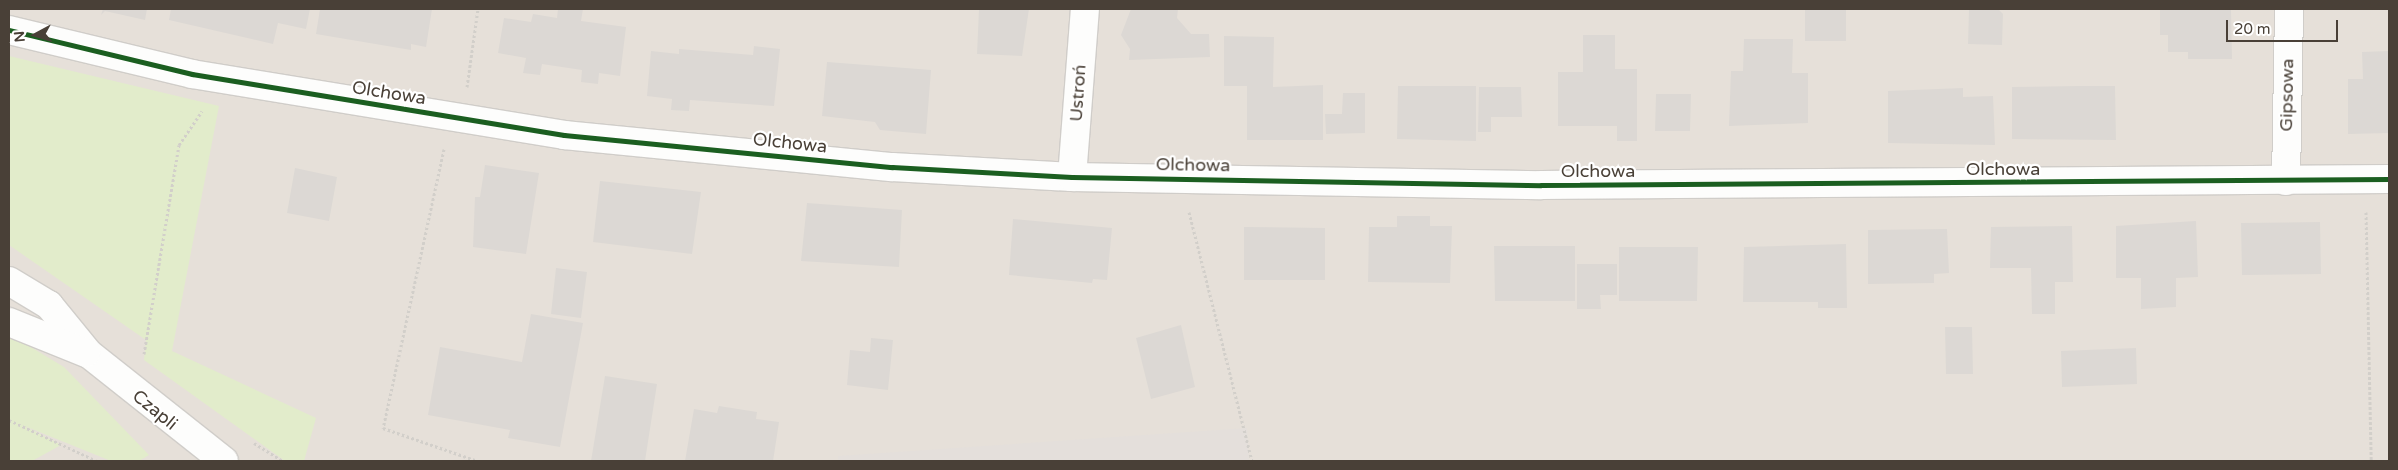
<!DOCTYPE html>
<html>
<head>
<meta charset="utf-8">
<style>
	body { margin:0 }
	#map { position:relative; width:2398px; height:470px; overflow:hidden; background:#f2efec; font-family:"Varela Round",sans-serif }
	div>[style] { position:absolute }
	.residential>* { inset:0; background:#e6e0d9 }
	.industrial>* { inset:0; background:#e4dfdb }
	.green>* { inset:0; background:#e2eccb }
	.building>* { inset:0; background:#dcd8d4 }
	.path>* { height:3px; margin-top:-1.5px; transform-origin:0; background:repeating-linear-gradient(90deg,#d2cfca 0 2.5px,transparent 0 5px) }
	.roads { filter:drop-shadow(1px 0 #d0cdc9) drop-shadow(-1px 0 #d0cdc9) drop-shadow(0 1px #d0cdc9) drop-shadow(0 -1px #d0cdc9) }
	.minor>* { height:28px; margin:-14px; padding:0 14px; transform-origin:14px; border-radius:14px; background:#fdfdfc }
	.cycleway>* { height:5px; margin:-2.5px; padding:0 2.5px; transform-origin:2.5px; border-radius:2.5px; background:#1b5e20 }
	span { translate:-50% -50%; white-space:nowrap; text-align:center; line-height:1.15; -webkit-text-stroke:4.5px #fff; paint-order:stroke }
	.street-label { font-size:18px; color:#494037 }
	.frame { position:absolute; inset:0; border:10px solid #494037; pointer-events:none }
	.north { position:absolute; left:10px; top:10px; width:50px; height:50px; -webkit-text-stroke:4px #fff; paint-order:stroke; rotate:264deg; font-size:14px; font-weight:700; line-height:20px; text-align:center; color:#494037 }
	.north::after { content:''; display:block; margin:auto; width:18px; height:22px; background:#494037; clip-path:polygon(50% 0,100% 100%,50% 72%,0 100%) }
	.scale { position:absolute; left:2226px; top:20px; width:112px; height:22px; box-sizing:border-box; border:2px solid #494037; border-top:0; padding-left:6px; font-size:15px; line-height:18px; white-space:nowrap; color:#494037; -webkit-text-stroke:4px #fff; paint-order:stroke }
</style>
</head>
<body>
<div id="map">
	<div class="residential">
		<i style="clip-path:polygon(9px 9px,2389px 9px,2389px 461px,9px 461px)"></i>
	</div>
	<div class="industrial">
		<i style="clip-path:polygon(1247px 428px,1249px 461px,838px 461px,838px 456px)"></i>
	</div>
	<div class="green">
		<i style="clip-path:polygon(9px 56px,219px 106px,172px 351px,316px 418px,304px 461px,285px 461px,144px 360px,146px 340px,9px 245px)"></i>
		<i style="clip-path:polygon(9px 334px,64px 367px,149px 455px,139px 461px,111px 461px,22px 425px,61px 445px,32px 461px,9px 461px)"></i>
	</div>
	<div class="building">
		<i style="clip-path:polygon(103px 9px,147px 9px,145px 20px,105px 11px,101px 15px)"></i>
		<i style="clip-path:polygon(171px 9px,310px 9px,306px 29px,278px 23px,273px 44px,169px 20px)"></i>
		<i style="clip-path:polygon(320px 9px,432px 9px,426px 47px,411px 44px,411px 50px,316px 34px)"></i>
		<i style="clip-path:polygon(558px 9px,583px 9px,581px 21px,626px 27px,620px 76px,599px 73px,598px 84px,581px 82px,582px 70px,542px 64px,540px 75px,523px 73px,526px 58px,498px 53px,504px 18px,531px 22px,533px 14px,557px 18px)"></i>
		<i style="clip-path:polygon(979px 9px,1029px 9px,1022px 56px,977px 54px)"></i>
		<i style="clip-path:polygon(1131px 9px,1178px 9px,1177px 18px,1191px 34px,1209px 34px,1210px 57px,1129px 60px,1130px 49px,1121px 35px)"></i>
		<i style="clip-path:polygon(1805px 9px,1846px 9px,1846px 41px,1805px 41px)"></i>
		<i style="clip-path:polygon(1969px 9px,1998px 9px,2003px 14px,2002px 45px,1968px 44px)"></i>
		<i style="clip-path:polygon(2231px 9px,2232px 59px,2188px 59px,2188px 52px,2168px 52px,2168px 35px,2160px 35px,2160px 10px)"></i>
		<i style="clip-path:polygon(1583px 35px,1615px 35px,1615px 69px,1637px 69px,1637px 141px,1617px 141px,1617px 126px,1558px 126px,1558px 72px,1583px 72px)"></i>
		<i style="clip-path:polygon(1224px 36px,1274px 37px,1273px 87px,1323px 85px,1323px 140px,1247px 140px,1247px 86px,1224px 86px)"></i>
		<i style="clip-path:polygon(1744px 39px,1793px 39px,1792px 73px,1808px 73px,1808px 123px,1729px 126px,1731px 71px,1743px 71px)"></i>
		<i style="clip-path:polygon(754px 46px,780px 49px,774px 106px,690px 100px,689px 111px,671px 110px,672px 99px,647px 96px,651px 51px,679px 54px,679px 49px,753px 55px)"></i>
		<i style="clip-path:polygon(2389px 51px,2389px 133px,2348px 134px,2348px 79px,2363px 79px,2362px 52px)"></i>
		<i style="clip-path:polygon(827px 62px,931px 70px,926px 134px,880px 130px,875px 122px,822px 116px)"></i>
		<i style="clip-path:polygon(1398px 86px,1476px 86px,1476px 141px,1397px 139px)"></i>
		<i style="clip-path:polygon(2079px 86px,2115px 86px,2116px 140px,2012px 139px,2012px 87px)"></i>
		<i style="clip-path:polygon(1479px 87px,1521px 87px,1522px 117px,1491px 117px,1491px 132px,1478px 132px)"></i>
		<i style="clip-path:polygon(1963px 88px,1963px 97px,1993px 96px,1995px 145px,1888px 143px,1888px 91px)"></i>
		<i style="clip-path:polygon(1343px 93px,1365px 93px,1365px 133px,1326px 134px,1325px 114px,1342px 114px)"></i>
		<i style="clip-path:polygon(1656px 94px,1691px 94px,1690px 131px,1655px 131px)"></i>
		<i style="clip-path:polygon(485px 165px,539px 173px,526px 254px,473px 247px,475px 197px,480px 197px)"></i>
		<i style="clip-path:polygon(295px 168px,337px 177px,329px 221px,287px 213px)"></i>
		<i style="clip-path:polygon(600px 181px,701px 192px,692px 254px,593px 242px)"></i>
		<i style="clip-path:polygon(807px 203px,902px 210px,899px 267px,801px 261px)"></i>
		<i style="clip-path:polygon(1397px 216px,1430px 216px,1430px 226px,1452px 226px,1450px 283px,1368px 282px,1369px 227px,1397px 227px)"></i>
		<i style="clip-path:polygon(1013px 219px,1112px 228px,1107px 280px,1093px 279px,1092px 283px,1009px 275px)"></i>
		<i style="clip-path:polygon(2196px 221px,2198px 277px,2176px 278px,2176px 307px,2141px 309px,2141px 278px,2116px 278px,2116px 226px)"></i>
		<i style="clip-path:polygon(2320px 222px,2321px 274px,2242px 275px,2241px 223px)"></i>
		<i style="clip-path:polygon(2072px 226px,2073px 282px,2055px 282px,2055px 314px,2032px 314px,2031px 268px,1990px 268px,1991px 227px)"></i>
		<i style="clip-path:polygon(1244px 227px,1325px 228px,1325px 280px,1244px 280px)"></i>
		<i style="clip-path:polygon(1947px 229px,1949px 273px,1934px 274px,1934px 283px,1868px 284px,1868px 230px)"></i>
		<i style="clip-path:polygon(1846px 244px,1847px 308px,1818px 308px,1818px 302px,1743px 302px,1744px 247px)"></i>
		<i style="clip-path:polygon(1494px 246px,1575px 246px,1575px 301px,1495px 301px)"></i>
		<i style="clip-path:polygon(1619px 247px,1698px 247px,1697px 301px,1619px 301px)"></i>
		<i style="clip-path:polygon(1577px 264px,1617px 264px,1617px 295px,1600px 295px,1601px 309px,1577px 309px)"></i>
		<i style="clip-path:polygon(556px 268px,587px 272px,581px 318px,551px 314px)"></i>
		<i style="clip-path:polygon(531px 314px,583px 323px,560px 447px,508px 438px,510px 430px,428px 415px,440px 347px,522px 362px)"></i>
		<i style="clip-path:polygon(1181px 325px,1195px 387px,1151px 399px,1136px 338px)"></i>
		<i style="clip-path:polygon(1945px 327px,1972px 327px,1973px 374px,1946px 374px)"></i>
		<i style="clip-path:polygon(871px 338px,893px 340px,888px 390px,847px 385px,850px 350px,870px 352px)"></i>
		<i style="clip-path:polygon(2136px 348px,2137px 384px,2062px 387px,2061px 351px)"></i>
		<i style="clip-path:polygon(605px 376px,657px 384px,645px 461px,591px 461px)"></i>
		<i style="clip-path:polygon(719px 406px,757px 412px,756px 419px,779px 422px,773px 461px,685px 461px,694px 409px,717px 413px)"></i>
	</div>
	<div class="path">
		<i style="left:467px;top:87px;width:79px;rotate:-82deg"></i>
		<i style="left:444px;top:149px;width:286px;rotate:102.3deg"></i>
		<i style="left:383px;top:428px;width:101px;rotate:19.2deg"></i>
		<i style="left:1189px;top:212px;width:257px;rotate:75.8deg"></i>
		<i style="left:2366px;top:212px;width:249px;rotate:88.8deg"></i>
		<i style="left:144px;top:354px;width:212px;rotate:-80.5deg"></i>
		<i style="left:179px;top:145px;width:41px;rotate:-55.9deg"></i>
		<i style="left:9px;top:420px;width:97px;rotate:25deg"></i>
		<i style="left:254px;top:443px;width:34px;rotate:32deg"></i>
	</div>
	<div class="roads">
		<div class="minor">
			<i style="left:9px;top:30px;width:188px;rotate:13.5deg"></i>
			<i style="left:192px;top:74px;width:377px;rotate:9.3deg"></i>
			<i style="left:564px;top:135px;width:330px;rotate:5.6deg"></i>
			<i style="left:892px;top:167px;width:180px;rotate:3.2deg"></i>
			<i style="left:1072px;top:177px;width:469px;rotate:1deg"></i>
			<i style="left:1541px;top:185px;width:848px;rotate:-0.41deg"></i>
			<i style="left:1072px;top:177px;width:169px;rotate:-85.6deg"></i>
			<i style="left:2286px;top:181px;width:172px;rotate:-89deg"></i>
			<i style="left:9px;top:281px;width:47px;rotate:31deg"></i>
			<i style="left:49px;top:305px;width:63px;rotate:50.8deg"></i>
			<i style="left:89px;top:354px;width:172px;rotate:38.4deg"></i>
			<i style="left:9px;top:322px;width:83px;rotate:21.9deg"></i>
		</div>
	</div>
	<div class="cycleway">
		<i style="left:9px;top:30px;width:188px;rotate:13.5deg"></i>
		<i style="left:192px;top:74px;width:377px;rotate:9.3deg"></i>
		<i style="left:564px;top:135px;width:330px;rotate:5.6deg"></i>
		<i style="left:892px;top:167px;width:180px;rotate:3.2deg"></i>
		<i style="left:1072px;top:177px;width:469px;rotate:1deg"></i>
		<i style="left:1541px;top:185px;width:848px;rotate:-0.41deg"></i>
	</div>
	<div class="street-label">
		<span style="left:389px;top:93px;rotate:9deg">Olchowa</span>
		<span style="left:1078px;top:93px;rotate:-86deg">Ustroń</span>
		<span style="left:2287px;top:95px;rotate:-89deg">Gipsowa</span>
		<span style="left:790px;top:143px;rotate:6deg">Olchowa</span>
		<span style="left:1193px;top:165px;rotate:1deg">Olchowa</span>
		<span style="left:2003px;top:169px">Olchowa</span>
		<span style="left:1598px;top:171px">Olchowa</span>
		<span style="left:155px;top:410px;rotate:39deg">Czapli</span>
	</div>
	<div class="frame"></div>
	<div class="north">N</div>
	<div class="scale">20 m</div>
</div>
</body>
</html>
